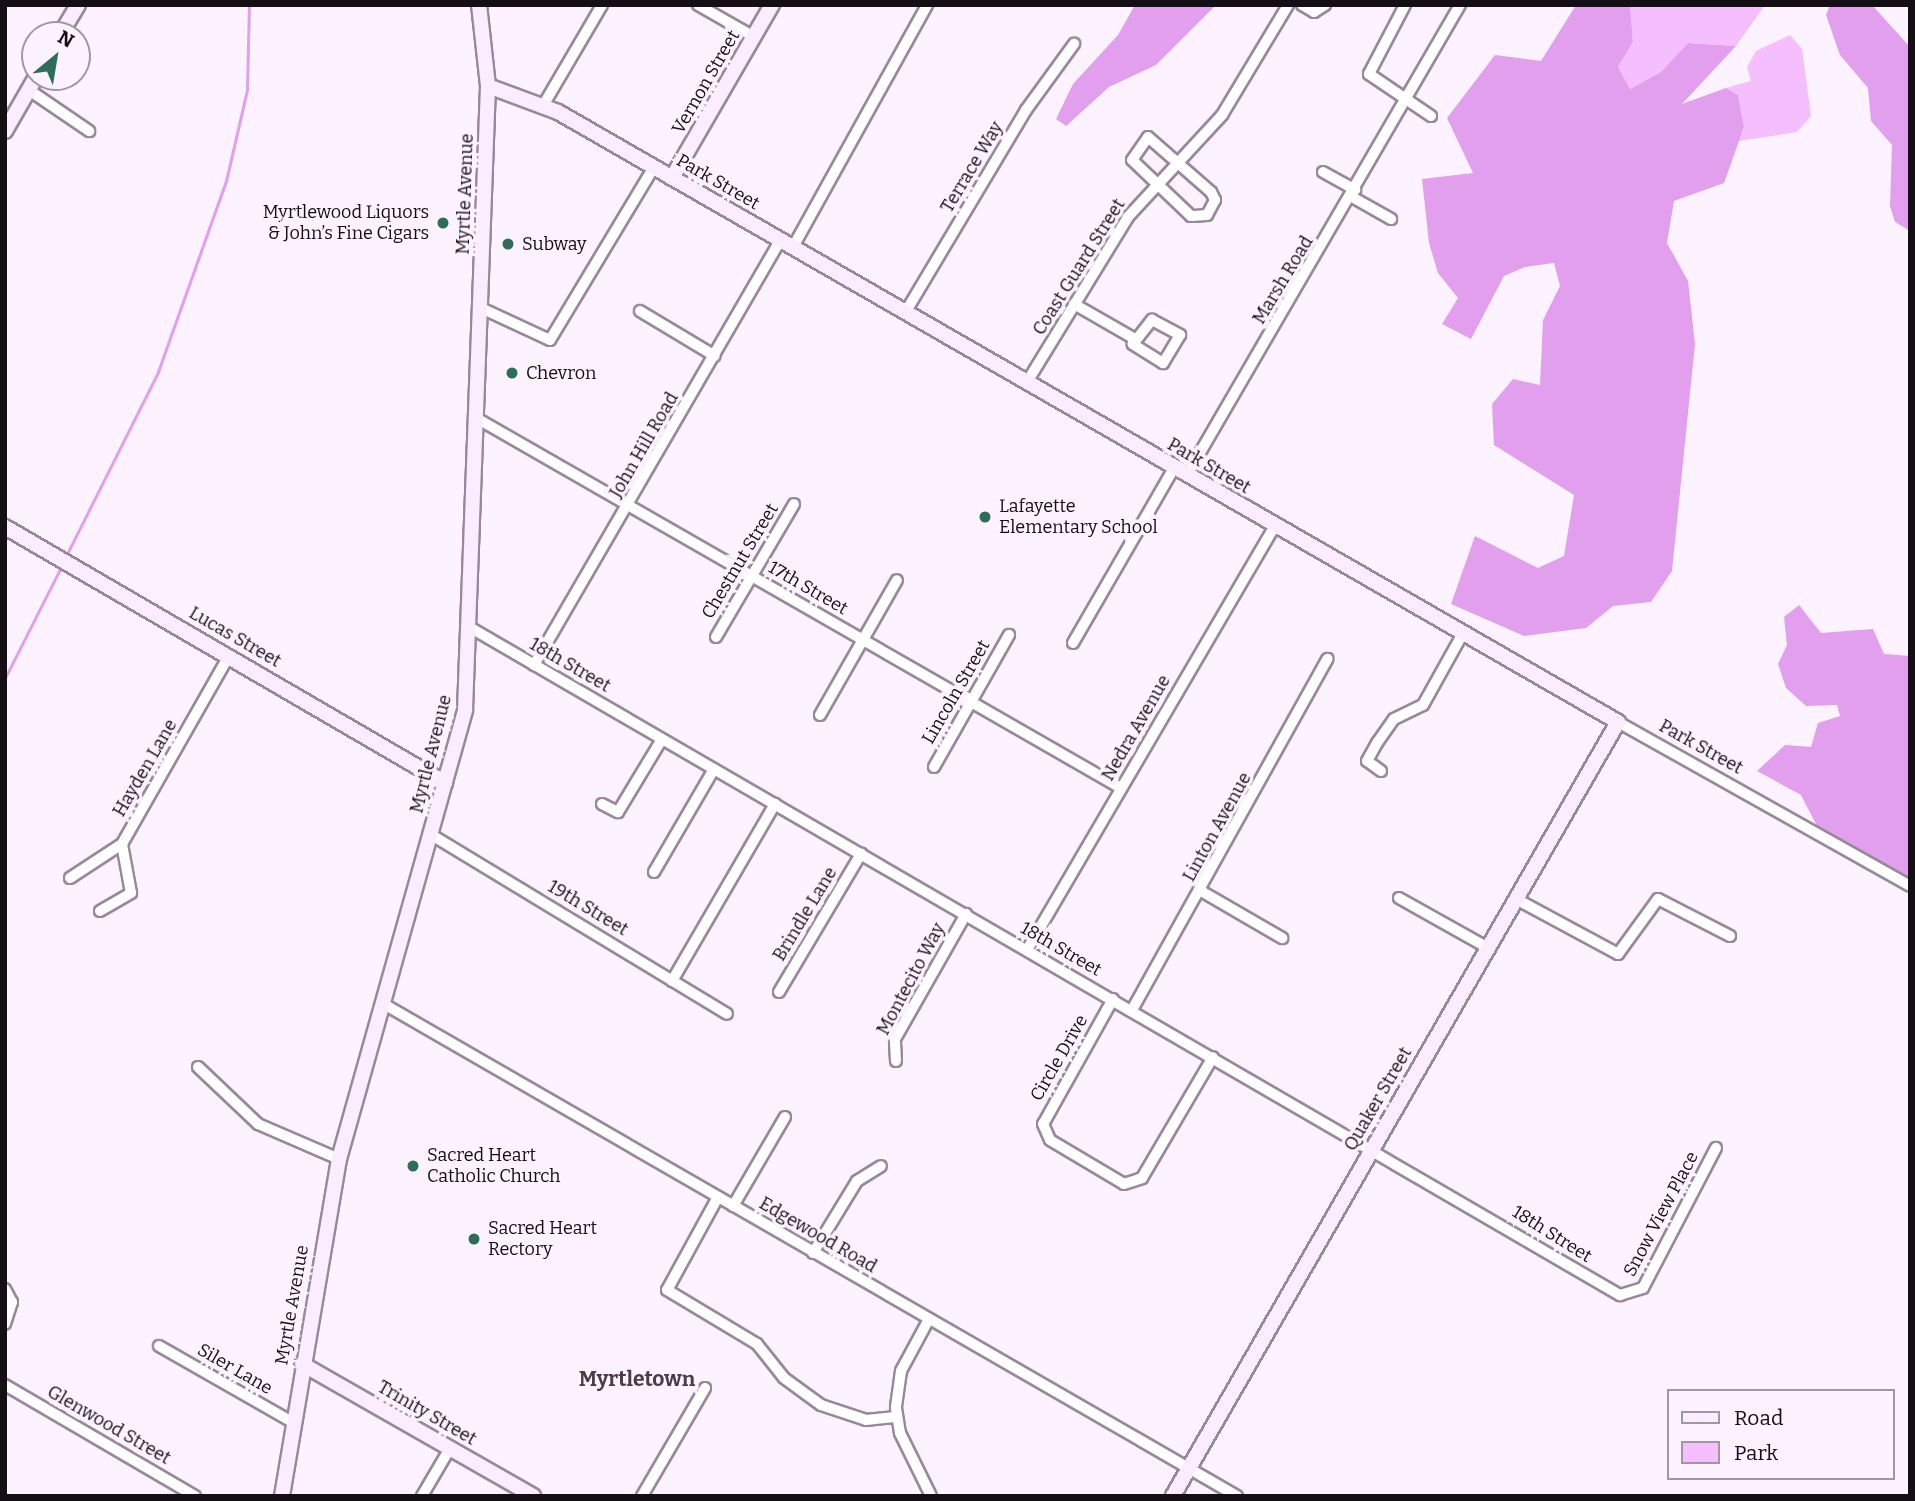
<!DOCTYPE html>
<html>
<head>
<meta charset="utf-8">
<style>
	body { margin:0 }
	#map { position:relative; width:1915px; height:1501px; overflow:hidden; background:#fdf2ff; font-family:Bitter,serif }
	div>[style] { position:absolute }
	.green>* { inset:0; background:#f5beff }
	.forest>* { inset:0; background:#e19fed }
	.stream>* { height:2.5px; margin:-1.25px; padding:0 1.25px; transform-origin:1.25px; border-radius:1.25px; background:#e19fed }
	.roads { filter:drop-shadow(2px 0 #99889b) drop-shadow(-2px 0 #99889b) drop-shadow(0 2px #99889b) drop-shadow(0 -2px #99889b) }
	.street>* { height:10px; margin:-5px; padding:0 5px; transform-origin:5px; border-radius:5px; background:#fff }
	.secondary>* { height:14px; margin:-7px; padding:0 7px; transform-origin:7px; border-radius:7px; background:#fcecff }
	.dots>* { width:19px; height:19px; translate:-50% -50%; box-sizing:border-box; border:4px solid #fdf2ff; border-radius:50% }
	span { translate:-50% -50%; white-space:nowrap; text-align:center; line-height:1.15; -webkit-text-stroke:7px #fdf2ff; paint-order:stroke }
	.street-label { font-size:18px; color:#140e15 }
	.poi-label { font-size:18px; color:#140e15 }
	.right { translate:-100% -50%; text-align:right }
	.left { translate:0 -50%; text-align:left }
	.quarter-label { font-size:21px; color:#4a3c4c; font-weight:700 }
	.frame { position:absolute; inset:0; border:7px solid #140e15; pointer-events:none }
	.legend { position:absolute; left:1667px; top:1389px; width:228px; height:91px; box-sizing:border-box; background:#fdf2ff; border:2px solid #a097a1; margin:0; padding:9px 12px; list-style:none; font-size:21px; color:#140e15 }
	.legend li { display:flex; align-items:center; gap:14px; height:35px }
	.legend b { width:35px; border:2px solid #a097a1 }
	.north { position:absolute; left:21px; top:21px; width:70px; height:70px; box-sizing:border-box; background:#fdf2ff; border:2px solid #a097a1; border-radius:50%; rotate:30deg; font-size:19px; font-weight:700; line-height:28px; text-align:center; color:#140e15 }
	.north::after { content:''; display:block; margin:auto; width:24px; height:32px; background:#2e6d5a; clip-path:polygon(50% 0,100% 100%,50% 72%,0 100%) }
</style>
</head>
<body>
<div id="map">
	<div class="green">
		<i style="clip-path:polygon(1630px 5px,1765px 5px,1736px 46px,1688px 43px,1661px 72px,1630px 89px,1618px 67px,1633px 42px)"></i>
		<i style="clip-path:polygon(1790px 35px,1802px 49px,1811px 116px,1797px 132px,1739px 141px,1744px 127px,1738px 95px,1726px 88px,1751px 81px,1747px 67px,1756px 51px)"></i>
	</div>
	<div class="forest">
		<i style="clip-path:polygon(1135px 5px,1216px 5px,1156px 65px,1109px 87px,1066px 126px,1056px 119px,1073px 84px,1118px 35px)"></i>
		<i style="clip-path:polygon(1576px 5px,1630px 5px,1633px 42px,1618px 67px,1630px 89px,1661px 72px,1688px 43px,1736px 46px,1682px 104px,1726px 88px,1738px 95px,1744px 127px,1724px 183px,1674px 201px,1667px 243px,1688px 281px,1695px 344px,1672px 571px,1651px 602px,1613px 606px,1586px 628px,1524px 636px,1451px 604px,1475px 536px,1538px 568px,1564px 556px,1574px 495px,1494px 445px,1492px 404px,1513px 379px,1540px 385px,1543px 320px,1560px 286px,1554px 263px,1525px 267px,1504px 276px,1471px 339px,1442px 324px,1458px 298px,1438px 273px,1429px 243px,1422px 179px,1473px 173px,1447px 118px,1495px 55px,1541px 61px)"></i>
		<i style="clip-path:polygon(1830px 5px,1872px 5px,1910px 47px,1910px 231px,1895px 222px,1890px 206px,1892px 145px,1871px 121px,1868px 88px,1840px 55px,1826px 15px)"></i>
		<i style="clip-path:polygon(1799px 605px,1821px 633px,1873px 629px,1884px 654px,1910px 656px,1910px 879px,1817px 826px,1801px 795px,1757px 771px,1785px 745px,1811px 747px,1818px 723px,1840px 716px,1837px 705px,1806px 706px,1786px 688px,1778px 664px,1787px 645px,1784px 617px)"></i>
	</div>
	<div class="stream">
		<i style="left:66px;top:556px;width:206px;rotate:-63.4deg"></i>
		<i style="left:158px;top:372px;width:203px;rotate:-70.4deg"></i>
		<i style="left:226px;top:181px;width:93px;rotate:-77deg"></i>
		<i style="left:247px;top:90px;width:85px;rotate:-88.7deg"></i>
		<i style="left:5px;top:678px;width:127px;rotate:-63.2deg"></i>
	</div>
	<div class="roads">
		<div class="street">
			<i style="left:698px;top:5px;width:64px;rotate:29.7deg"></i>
			<i style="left:1302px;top:5px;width:14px;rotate:30deg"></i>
			<i style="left:1314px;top:12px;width:13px;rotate:-32deg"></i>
			<i style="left:1405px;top:5px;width:78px;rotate:117.6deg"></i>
			<i style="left:1369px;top:74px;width:75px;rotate:34.1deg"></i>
			<i style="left:29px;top:90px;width:73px;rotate:34.3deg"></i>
			<i style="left:544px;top:104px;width:115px;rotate:-59.6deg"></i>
			<i style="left:1148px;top:137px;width:84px;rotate:41.1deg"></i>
			<i style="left:1211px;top:192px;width:9px;rotate:63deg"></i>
			<i style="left:1215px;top:200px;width:17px;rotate:118deg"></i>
			<i style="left:1207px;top:215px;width:16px;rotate:176deg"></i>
			<i style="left:1191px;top:216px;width:81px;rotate:-136.5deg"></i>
			<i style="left:1132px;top:160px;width:28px;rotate:-55deg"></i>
			<i style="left:1323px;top:172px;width:37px;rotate:29deg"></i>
			<i style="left:1352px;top:197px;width:45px;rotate:29.4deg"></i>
			<i style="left:793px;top:247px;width:277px;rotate:-61deg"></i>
			<i style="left:1074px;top:304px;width:70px;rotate:29.8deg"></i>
			<i style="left:481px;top:308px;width:76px;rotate:24.9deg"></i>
			<i style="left:550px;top:340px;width:202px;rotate:-59deg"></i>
			<i style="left:640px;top:311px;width:87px;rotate:31deg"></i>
			<i style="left:905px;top:313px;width:236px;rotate:-59.2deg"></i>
			<i style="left:1026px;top:110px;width:82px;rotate:-54deg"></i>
			<i style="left:1152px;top:320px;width:32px;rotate:28deg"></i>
			<i style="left:1180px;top:335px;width:33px;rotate:121deg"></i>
			<i style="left:1163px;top:363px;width:36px;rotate:-148deg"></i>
			<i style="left:1133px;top:344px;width:31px;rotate:-52deg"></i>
			<i style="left:1027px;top:382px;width:193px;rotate:-58.5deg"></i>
			<i style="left:1128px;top:217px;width:139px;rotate:-47.3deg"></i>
			<i style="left:1222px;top:115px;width:128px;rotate:-59deg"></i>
			<i style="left:478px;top:419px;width:741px;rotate:29.85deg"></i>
			<i style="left:1187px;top:475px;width:544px;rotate:-59.85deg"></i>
			<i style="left:471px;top:628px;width:1329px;rotate:30.14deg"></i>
			<i style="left:1620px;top:1295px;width:24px;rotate:-17deg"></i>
			<i style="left:1643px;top:1288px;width:158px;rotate:-62.5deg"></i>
			<i style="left:716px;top:637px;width:154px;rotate:-59.6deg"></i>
			<i style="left:1073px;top:643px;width:202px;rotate:-60deg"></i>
			<i style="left:534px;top:665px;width:491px;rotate:-59.9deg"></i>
			<i style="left:820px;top:715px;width:155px;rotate:-60.3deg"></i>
			<i style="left:1618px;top:722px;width:335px;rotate:29.3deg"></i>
			<i style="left:934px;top:767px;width:152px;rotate:-60.4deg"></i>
			<i style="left:1381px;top:771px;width:17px;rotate:-144deg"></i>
			<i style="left:1367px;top:761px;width:21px;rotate:-61deg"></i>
			<i style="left:1377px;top:743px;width:29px;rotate:-55deg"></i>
			<i style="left:1394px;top:719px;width:32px;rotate:-26deg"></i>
			<i style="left:1423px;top:705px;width:82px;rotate:-60.9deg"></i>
			<i style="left:602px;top:804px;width:18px;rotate:27deg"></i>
			<i style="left:618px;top:812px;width:85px;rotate:-58.9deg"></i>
			<i style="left:430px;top:834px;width:347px;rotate:31.2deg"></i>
			<i style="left:654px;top:872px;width:119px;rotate:-59.8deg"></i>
			<i style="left:70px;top:878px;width:62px;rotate:-33.2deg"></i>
			<i style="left:122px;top:844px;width:216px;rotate:-60.4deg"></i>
			<i style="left:1201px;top:891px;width:94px;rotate:30.1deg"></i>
			<i style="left:1399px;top:898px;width:102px;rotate:29.3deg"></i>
			<i style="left:1516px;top:899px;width:116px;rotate:28.3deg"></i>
			<i style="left:1618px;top:954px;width:68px;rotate:-54deg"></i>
			<i style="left:1658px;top:899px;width:81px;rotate:27.2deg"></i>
			<i style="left:100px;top:911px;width:36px;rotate:-30deg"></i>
			<i style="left:131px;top:893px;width:50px;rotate:-100.4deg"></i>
			<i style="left:1027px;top:950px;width:492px;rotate:-59.7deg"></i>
			<i style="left:672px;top:981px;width:205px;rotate:-59.8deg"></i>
			<i style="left:779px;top:992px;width:161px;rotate:-59.3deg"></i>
			<i style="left:1113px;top:999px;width:143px;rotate:119.2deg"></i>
			<i style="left:1043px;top:1124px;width:17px;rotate:66deg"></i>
			<i style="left:1050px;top:1140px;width:86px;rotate:30.7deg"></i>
			<i style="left:1124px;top:1184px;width:19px;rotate:-18deg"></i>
			<i style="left:1142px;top:1178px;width:140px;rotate:-59.6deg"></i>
			<i style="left:382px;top:1003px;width:987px;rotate:29.97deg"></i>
			<i style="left:1132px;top:1010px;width:402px;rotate:-60.9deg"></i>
			<i style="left:896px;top:1061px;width:22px;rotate:-93deg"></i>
			<i style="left:895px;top:1039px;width:144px;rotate:-60.4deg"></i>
			<i style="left:198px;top:1067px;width:83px;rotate:43.5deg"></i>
			<i style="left:258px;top:1124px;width:88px;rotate:23.4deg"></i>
			<i style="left:718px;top:1197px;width:106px;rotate:118.7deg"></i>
			<i style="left:667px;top:1290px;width:105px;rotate:31deg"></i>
			<i style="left:757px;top:1344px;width:43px;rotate:51.5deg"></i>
			<i style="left:784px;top:1378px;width:46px;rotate:36.1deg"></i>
			<i style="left:821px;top:1405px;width:47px;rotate:18.4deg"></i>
			<i style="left:866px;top:1420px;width:31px;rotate:-6deg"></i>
			<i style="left:733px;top:1206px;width:103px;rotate:-59.7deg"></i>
			<i style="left:813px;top:1253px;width:84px;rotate:-58.6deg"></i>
			<i style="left:857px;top:1181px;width:28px;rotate:-32deg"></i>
			<i style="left:5px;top:1289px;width:15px;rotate:62deg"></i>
			<i style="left:12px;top:1302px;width:23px;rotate:108deg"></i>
			<i style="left:929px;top:1319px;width:59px;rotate:118.3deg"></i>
			<i style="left:901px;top:1371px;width:37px;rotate:98deg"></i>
			<i style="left:896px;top:1408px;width:25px;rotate:81deg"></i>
			<i style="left:900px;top:1433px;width:70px;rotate:63.8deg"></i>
			<i style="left:159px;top:1346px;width:155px;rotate:29.7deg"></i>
			<i style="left:5px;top:1385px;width:220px;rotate:30.3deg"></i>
			<i style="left:422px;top:1496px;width:56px;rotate:-59.7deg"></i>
			<i style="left:642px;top:1496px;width:125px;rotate:-59.7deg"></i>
		</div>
		<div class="secondary">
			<i style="left:60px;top:35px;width:35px;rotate:-59deg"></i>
			<i style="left:488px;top:86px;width:75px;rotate:20.4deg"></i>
			<i style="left:558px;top:112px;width:1223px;rotate:29.92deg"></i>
			<i style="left:1618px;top:722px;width:893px;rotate:119.9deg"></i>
			<i style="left:5px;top:131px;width:62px;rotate:-60.1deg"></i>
			<i style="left:672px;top:178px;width:200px;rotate:-60deg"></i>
			<i style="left:5px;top:527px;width:509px;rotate:30.19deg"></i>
			<i style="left:302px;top:1364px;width:266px;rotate:29.7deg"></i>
			<i style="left:282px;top:1496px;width:342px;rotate:-80.4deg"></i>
			<i style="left:339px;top:1159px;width:466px;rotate:-74.3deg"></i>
			<i style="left:465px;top:710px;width:624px;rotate:-87.89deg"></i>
			<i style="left:488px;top:86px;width:81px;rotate:-96.3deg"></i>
		</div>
	</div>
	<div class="dots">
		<i style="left:443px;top:223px;background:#2e6d5a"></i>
		<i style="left:508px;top:244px;background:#2e6d5a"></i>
		<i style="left:512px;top:373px;background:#2e6d5a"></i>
		<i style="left:985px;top:517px;background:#2e6d5a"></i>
		<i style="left:413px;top:1166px;background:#2e6d5a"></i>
		<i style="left:474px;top:1239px;background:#2e6d5a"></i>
	</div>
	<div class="street-label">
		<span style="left:706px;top:82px;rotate:-60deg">Vernon Street</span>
		<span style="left:972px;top:167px;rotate:-59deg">Terrace Way</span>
		<span style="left:718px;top:182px;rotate:30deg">Park Street</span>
		<span style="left:465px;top:194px;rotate:-88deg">Myrtle Avenue</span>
		<span style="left:1079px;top:267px;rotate:-58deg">Coast Guard Street</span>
		<span style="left:1283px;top:280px;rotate:-59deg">Marsh Road</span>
		<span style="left:644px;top:445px;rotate:-60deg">John Hill Road</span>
		<span style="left:1209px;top:466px;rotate:30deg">Park Street</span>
		<span style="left:740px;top:561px;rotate:-59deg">Chestnut Street</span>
		<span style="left:808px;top:588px;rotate:30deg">17th Street</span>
		<span style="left:235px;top:637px;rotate:30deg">Lucas Street</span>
		<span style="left:570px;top:665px;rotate:30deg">18th Street</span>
		<span style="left:956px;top:692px;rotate:-60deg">Lincoln Street</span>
		<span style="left:1136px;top:728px;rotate:-60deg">Nedra Avenue</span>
		<span style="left:1701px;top:747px;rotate:29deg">Park Street</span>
		<span style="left:431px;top:754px;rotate:-76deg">Myrtle Avenue</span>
		<span style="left:145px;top:768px;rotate:-60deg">Hayden Lane</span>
		<span style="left:1217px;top:827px;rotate:-61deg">Linton Avenue</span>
		<span style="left:588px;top:908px;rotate:31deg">19th Street</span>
		<span style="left:805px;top:914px;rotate:-59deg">Brindle Lane</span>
		<span style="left:1061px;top:949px;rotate:30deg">18th Street</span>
		<span style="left:911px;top:979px;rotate:-62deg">Montecito Way</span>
		<span style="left:1059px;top:1058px;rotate:-60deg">Circle Drive</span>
		<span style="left:1378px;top:1099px;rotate:-60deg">Quaker Street</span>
		<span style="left:1661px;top:1214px;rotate:-62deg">Snow View Place</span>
		<span style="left:1552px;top:1234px;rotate:32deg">18th Street</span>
		<span style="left:818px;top:1235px;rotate:30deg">Edgewood Road</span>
		<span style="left:292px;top:1305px;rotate:-80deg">Myrtle Avenue</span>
		<span style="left:235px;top:1369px;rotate:30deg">Siler Lane</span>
		<span style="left:427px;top:1413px;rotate:30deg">Trinity Street</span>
		<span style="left:109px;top:1425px;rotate:30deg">Glenwood Street</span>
	</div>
	<div class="poi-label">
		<span class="right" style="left:429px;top:223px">Myrtlewood Liquors<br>&amp; John’s Fine Cigars</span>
		<span class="left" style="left:522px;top:244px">Subway</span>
		<span class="left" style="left:526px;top:373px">Chevron</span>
		<span class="left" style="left:999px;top:517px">Lafayette<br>Elementary School</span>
		<span class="left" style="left:427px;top:1166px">Sacred Heart<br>Catholic Church</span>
		<span class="left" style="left:488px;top:1239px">Sacred Heart<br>Rectory</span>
	</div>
	<div class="quarter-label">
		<span style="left:637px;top:1379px">Myrtletown</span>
	</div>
	<div class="frame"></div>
	<ul class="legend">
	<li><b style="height:9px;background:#fcecff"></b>Road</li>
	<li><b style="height:19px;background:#f5beff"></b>Park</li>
	</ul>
	<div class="north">N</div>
</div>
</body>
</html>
